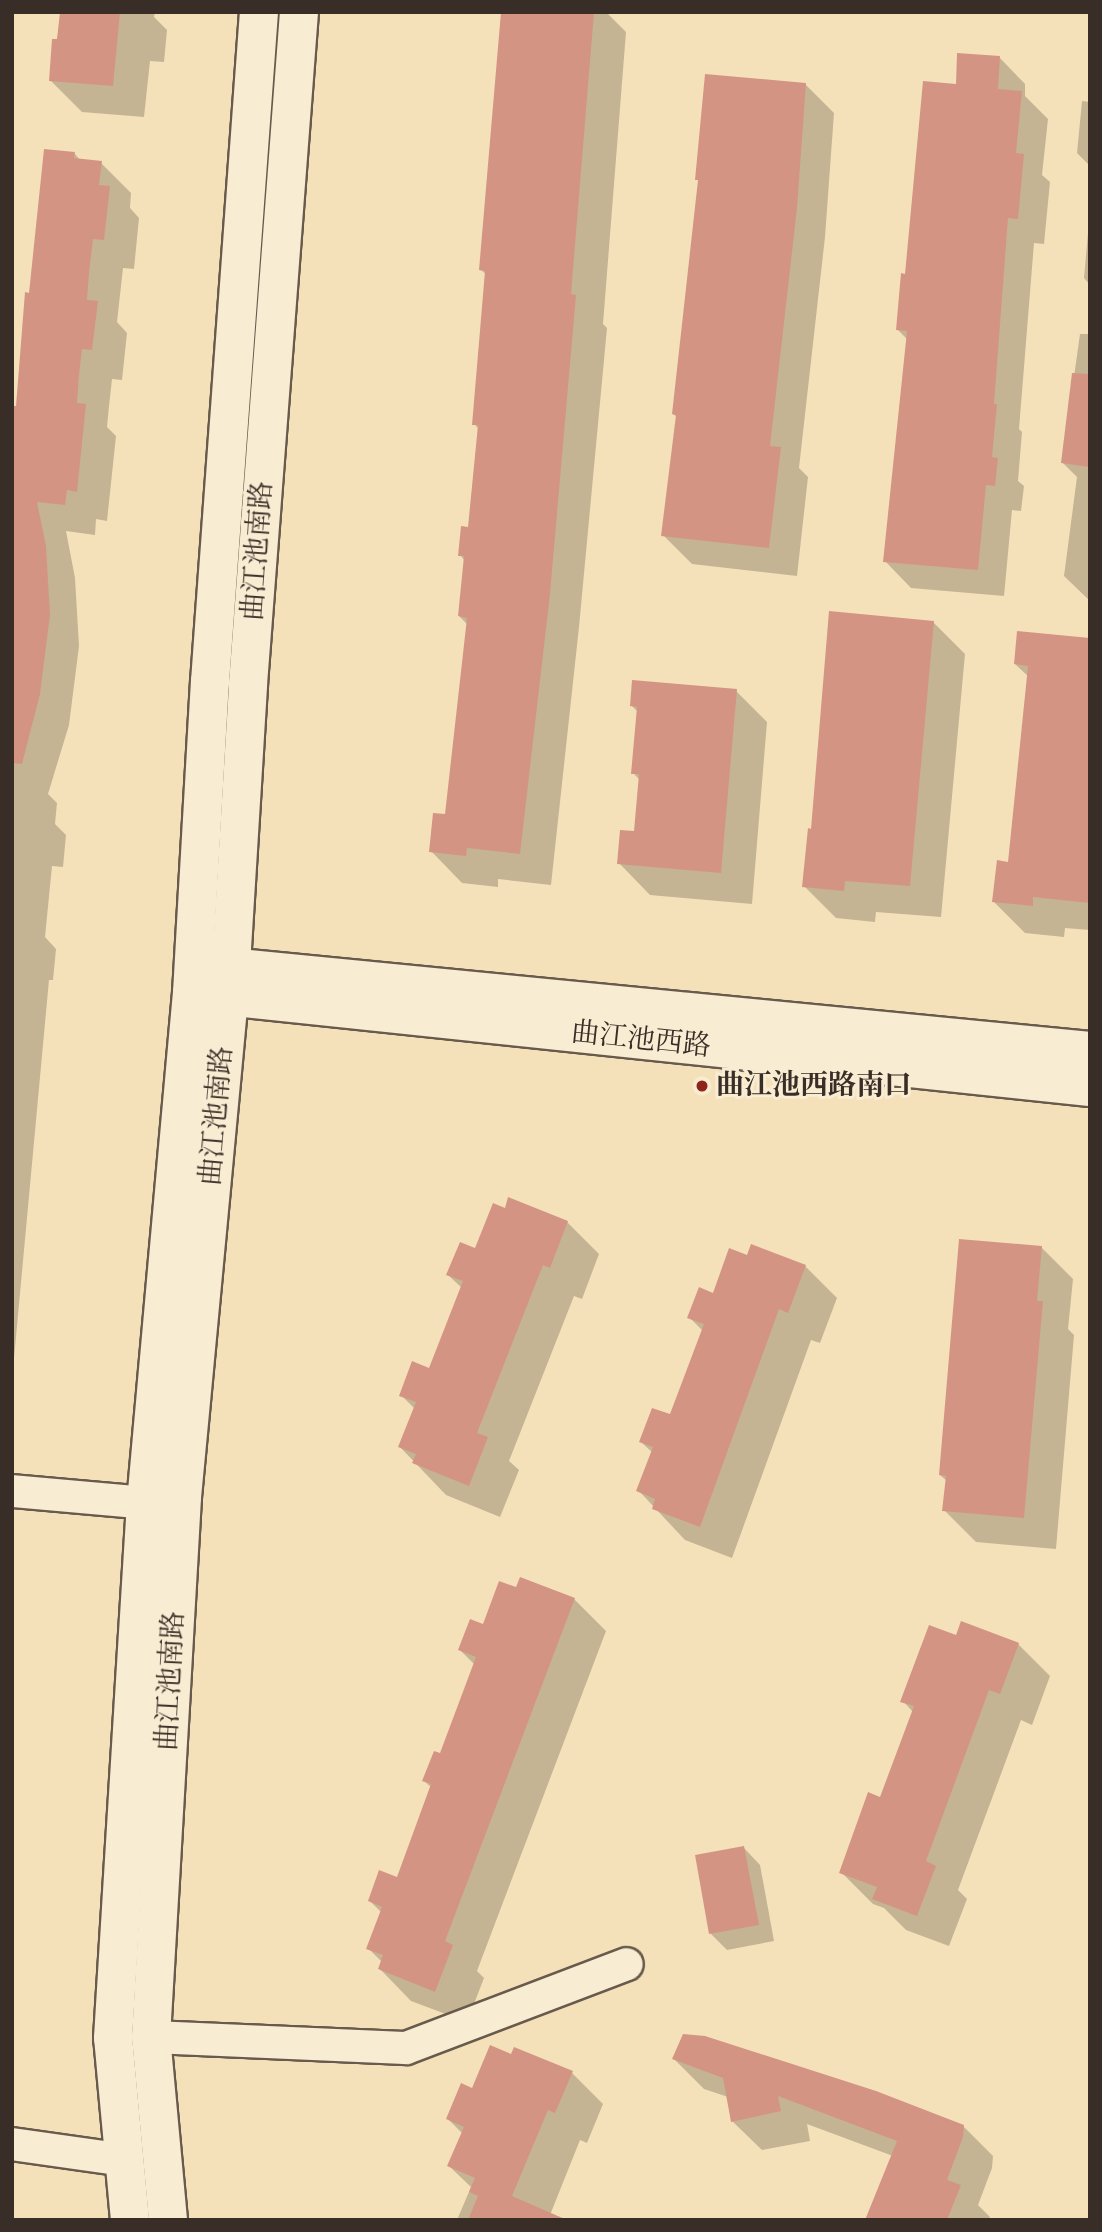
<!DOCTYPE html>
<html>
<head>
<meta charset="utf-8">
<style>
	body { margin:0 }
	#map { position:relative; width:1102px; height:2232px; overflow:hidden; background:#f5e1b9; font-family:"IM FELL DW Pica","Noto Serif SC",serif }
	div>[style] { position:absolute }
	.shadow>* { inset:0; background:#0003 }
	.building>* { inset:0; background:#d49484 }
	.roads { filter:drop-shadow(2px 0 #685a4c) drop-shadow(-2px 0 #685a4c) drop-shadow(0 2px #685a4c) drop-shadow(0 -2px #685a4c) }
	.minor>* { height:32px; margin:-16px; padding:0 16px; transform-origin:16px; border-radius:16px; background:#f8ecd2 }
	.tertiary>* { height:38px; margin:-19px; padding:0 19px; transform-origin:19px; border-radius:19px; background:#f8ecd2 }
	.secondary>* { height:38px; margin:-19px; padding:0 19px; transform-origin:19px; border-radius:19px; background:#f8ecd2 }
	.dots>* { width:19px; height:19px; translate:-50% -50%; box-sizing:border-box; border:4px solid #f8ecd2; border-radius:50% }
	span { translate:-50% -50%; white-space:nowrap; text-align:center; line-height:1.15; -webkit-text-stroke:6px #f8ecd2; paint-order:stroke }
	.street-label { font-size:28px; color:#392d27 }
	.poi-label { font-size:28px; color:#392d27; font-weight:700 }
	.left { translate:0 -50%; text-align:left }
	.frame { position:absolute; inset:0; border:14px solid #392d27; pointer-events:none }
</style>
</head>
<body>
<div id="map">
	<div class="shadow">
		<i style="clip-path:polygon(62px 12px,155px 12px,154px 17px,167px 30px,164px 62px,150px 61px,144px 117px,82px 112px,50px 80px)"></i>
		<i style="clip-path:polygon(502px 12px,606px 12px,626px 32px,603px 324px,607px 328px,579px 627px,551px 885px,498px 879px,498px 887px,462px 883px,431px 851px,446px 816px,468px 625px,459px 616px,465px 561px,460px 555px,469px 529px,480px 430px,474px 424px,487px 275px,481px 270px)"></i>
		<i style="clip-path:polygon(999px 57px,1025px 84px,1025px 96px,1048px 119px,1042px 175px,1050px 182px,1044px 244px,1034px 243px,1019px 429px,1022px 432px,1018px 481px,1024px 486px,1021px 511px,1012px 510px,1004px 596px,911px 588px,885px 561px,908px 340px,898px 330px,907px 275px,957px 86px)"></i>
		<i style="clip-path:polygon(805px 84px,834px 113px,825px 237px,799px 468px,808px 477px,797px 576px,692px 564px,663px 535px,677px 417px,673px 414px,700px 182px,697px 179px)"></i>
		<i style="clip-path:polygon(1082px 101px,1090px 102px,1090px 166px,1077px 153px)"></i>
		<i style="clip-path:polygon(74px 153px,81px 161px,101px 163px,131px 193px,130px 208px,139px 218px,134px 269px,123px 268px,117px 322px,127px 333px,122px 380px,112px 379px,109px 406px,107px 427px,116px 436px,107px 521px,96px 519px,95px 535px,66px 531px,75px 578px,79px 646px,69px 725px,48px 794px,57px 803px,55px 824px,66px 835px,63px 867px,52px 866px,45px 937px,56px 949px,53px 980px,49px 980px,12px 1380px,12px 624px,18px 408px,30px 295px)"></i>
		<i style="clip-path:polygon(1090px 210px,1090px 285px,1084px 278px)"></i>
		<i style="clip-path:polygon(1080px 334px,1090px 334px,1090px 601px,1064px 576px,1077px 477px,1062px 462px)"></i>
		<i style="clip-path:polygon(933px 622px,965px 654px,941px 917px,876px 912px,875px 922px,836px 918px,804px 886px,813px 831px)"></i>
		<i style="clip-path:polygon(1090px 640px,1090px 930px,1065px 928px,1064px 937px,1025px 933px,994px 902px,1010px 864px,1029px 677px,1015px 664px)"></i>
		<i style="clip-path:polygon(736px 691px,767px 722px,752px 904px,650px 895px,619px 863px,636px 833px,640px 780px,633px 773px,639px 713px,632px 706px)"></i>
		<i style="clip-path:polygon(506px 1210px,567px 1222px,599px 1254px,582px 1299px,574px 1296px,509px 1461px,519px 1470px,500px 1517px,446px 1495px,400px 1447px,415px 1409px,401px 1395px,430px 1370px,462px 1288px,448px 1275px,476px 1250px)"></i>
		<i style="clip-path:polygon(1041px 1247px,1073px 1279px,1068px 1329px,1074px 1335px,1056px 1549px,976px 1542px,944px 1510px,947px 1481px,940px 1475px)"></i>
		<i style="clip-path:polygon(748px 1257px,805px 1266px,837px 1298px,820px 1343px,811px 1340px,732px 1558px,685px 1540px,639px 1491px,653px 1453px,641px 1442px,671px 1417px,703px 1331px,689px 1317px)"></i>
		<i style="clip-path:polygon(516px 1590px,574px 1599px,606px 1631px,477px 1971px,484px 1978px,467px 2022px,411px 2001px,380px 1969px,382px 1962px,368px 1948px,382px 1913px,370px 1901px,398px 1879px,432px 1788px,424px 1781px,441px 1755px,475px 1665px,460px 1650px)"></i>
		<i style="clip-path:polygon(957px 1637px,1018px 1644px,1050px 1676px,1032px 1725px,1021px 1720px,958px 1890px,967px 1899px,949px 1946px,906px 1930px,884px 1908px,873px 1904px,841px 1872px,881px 1799px,913px 1712px,903px 1701px)"></i>
		<i style="clip-path:polygon(744px 1848px,760px 1865px,774px 1941px,727px 1950px,711px 1934px)"></i>
		<i style="clip-path:polygon(512px 2056px,572px 2073px,603px 2104px,587px 2143px,580px 2140px,548px 2220px,457px 2220px,471px 2187px,449px 2166px,463px 2134px,448px 2119px)"></i>
		<i style="clip-path:polygon(674px 2059px,963px 2126px,993px 2156px,992px 2168px,978px 2205px,990px 2217px,988px 2220px,867px 2220px,893px 2156px,807px 2124px,810px 2141px,762px 2150px,732px 2121px,728px 2097px,704px 2089px)"></i>
	</div>
	<div class="building">
		<i style="clip-path:polygon(60px 12px,120px 12px,113px 86px,49px 81px,52px 39px,57px 39px)"></i>
		<i style="clip-path:polygon(501px 12px,594px 12px,571px 294px,576px 295px,550px 594px,520px 854px,467px 848px,466px 856px,429px 852px,433px 813px,445px 814px,467px 618px,458px 616px,464px 556px,458px 556px,461px 526px,468px 527px,478px 425px,472px 425px,485px 271px,479px 270px)"></i>
		<i style="clip-path:polygon(957px 53px,1000px 56px,998px 89px,1022px 91px,1016px 153px,1024px 154px,1018px 219px,1008px 218px,994px 404px,997px 404px,992px 457px,998px 458px,995px 486px,986px 485px,978px 570px,883px 562px,907px 331px,896px 330px,901px 273px,905px 274px,923px 81px,956px 84px)"></i>
		<i style="clip-path:polygon(705px 74px,806px 83px,797px 208px,770px 446px,781px 447px,769px 548px,661px 536px,676px 415px,672px 414px,698px 180px,695px 180px)"></i>
		<i style="clip-path:polygon(44px 149px,75px 152px,74px 158px,102px 161px,99px 185px,110px 186px,104px 240px,93px 239px,89px 273px,87px 300px,98px 301px,92px 350px,82px 349px,79px 375px,77px 403px,86px 404px,77px 492px,67px 490px,65px 505px,37px 502px,46px 546px,50px 615px,40px 694px,22px 764px,12px 763px,12px 406px,16px 406px,25px 292px,29px 293px)"></i>
		<i style="clip-path:polygon(1072px 373px,1090px 374px,1090px 467px,1061px 463px)"></i>
		<i style="clip-path:polygon(829px 611px,934px 621px,910px 886px,845px 881px,844px 891px,802px 887px,808px 828px,811px 829px)"></i>
		<i style="clip-path:polygon(1017px 631px,1090px 638px,1090px 903px,1033px 897px,1033px 906px,992px 902px,997px 860px,1008px 862px,1028px 666px,1014px 664px)"></i>
		<i style="clip-path:polygon(632px 680px,737px 689px,721px 873px,617px 864px,620px 830px,634px 831px,639px 774px,631px 774px,637px 707px,630px 706px)"></i>
		<i style="clip-path:polygon(508px 1197px,568px 1221px,550px 1268px,543px 1265px,477px 1433px,488px 1437px,469px 1486px,412px 1463px,416px 1454px,398px 1447px,416px 1402px,399px 1396px,412px 1361px,429px 1368px,463px 1281px,446px 1275px,460px 1242px,475px 1248px,493px 1203px,505px 1208px)"></i>
		<i style="clip-path:polygon(959px 1239px,1042px 1246px,1037px 1301px,1043px 1301px,1024px 1518px,942px 1511px,946px 1476px,939px 1475px)"></i>
		<i style="clip-path:polygon(751px 1244px,806px 1265px,788px 1313px,779px 1309px,700px 1527px,652px 1509px,655px 1499px,636px 1491px,653px 1447px,639px 1442px,652px 1408px,670px 1414px,704px 1324px,687px 1318px,699px 1287px,713px 1293px,729px 1248px,747px 1255px)"></i>
		<i style="clip-path:polygon(520px 1577px,575px 1598px,445px 1941px,453px 1945px,435px 1992px,378px 1969px,383px 1955px,366px 1949px,382px 1907px,368px 1901px,379px 1870px,397px 1877px,431px 1784px,422px 1781px,434px 1751px,440px 1753px,476px 1657px,458px 1650px,470px 1619px,483px 1624px,499px 1581px,516px 1587px)"></i>
		<i style="clip-path:polygon(961px 1621px,1019px 1643px,1000px 1694px,989px 1690px,926px 1861px,936px 1866px,917px 1916px,872px 1899px,877px 1887px,839px 1873px,868px 1792px,880px 1797px,914px 1706px,900px 1702px,929px 1625px,956px 1635px)"></i>
		<i style="clip-path:polygon(744px 1846px,759px 1925px,709px 1934px,695px 1855px)"></i>
		<i style="clip-path:polygon(683px 2034px,705px 2036px,876px 2091px,964px 2125px,963px 2137px,947px 2180px,961px 2185px,947px 2220px,865px 2220px,897px 2141px,778px 2096px,781px 2111px,731px 2122px,723px 2078px,672px 2059px)"></i>
		<i style="clip-path:polygon(490px 2045px,511px 2054px,514px 2047px,573px 2071px,555px 2113px,548px 2110px,512px 2196px,567px 2220px,468px 2220px,478px 2196px,469px 2192px,475px 2178px,447px 2166px,464px 2127px,446px 2119px,461px 2083px,472px 2088px)"></i>
	</div>
	<div class="roads">
		<div class="minor">
			<i style="left:12px;top:1491px;width:135px;rotate:5.1deg"></i>
			<i style="left:151px;top:2037px;width:255px;rotate:2.5deg"></i>
			<i style="left:406px;top:2048px;width:236px;rotate:-20.8deg"></i>
			<i style="left:12px;top:2144px;width:113px;rotate:8.1deg"></i>
		</div>
		<div class="tertiary">
			<i style="left:197px;top:964px;width:897px;rotate:5.56deg"></i>
			<i style="left:197px;top:993px;width:898px;rotate:6.01deg"></i>
		</div>
		<div class="secondary">
			<i style="left:130px;top:2220px;width:183px;rotate:-95.3deg"></i>
			<i style="left:113px;top:2038px;width:536px;rotate:-86.47deg"></i>
			<i style="left:146px;top:1503px;width:512px;rotate:-84.85deg"></i>
			<i style="left:192px;top:993px;width:312px;rotate:-86.7deg"></i>
			<i style="left:210px;top:682px;width:672px;rotate:-85.82deg"></i>
			<i style="left:168px;top:2220px;width:184px;rotate:-95.3deg"></i>
			<i style="left:151px;top:2037px;width:541px;rotate:-86.71deg"></i>
			<i style="left:182px;top:1497px;width:502px;rotate:-84.63deg"></i>
			<i style="left:229px;top:997px;width:314px;rotate:-86.5deg"></i>
			<i style="left:248px;top:684px;width:674px;rotate:-85.66deg"></i>
		</div>
	</div>
	<div class="dots">
		<i style="left:702px;top:1086px;background:#8f2418"></i>
	</div>
	<div class="street-label">
		<span style="left:258px;top:551px;rotate:-86deg">曲江池南路</span>
		<span style="left:641px;top:1040px;rotate:6deg">曲江池西路</span>
		<span style="left:217px;top:1116px;rotate:-85deg">曲江池南路</span>
		<span style="left:171px;top:1681px;rotate:-87deg">曲江池南路</span>
	</div>
	<div class="poi-label">
		<span class="left" style="left:716px;top:1086px">曲江池西路南口</span>
	</div>
	<div class="frame"></div>
</div>
</body>
</html>
